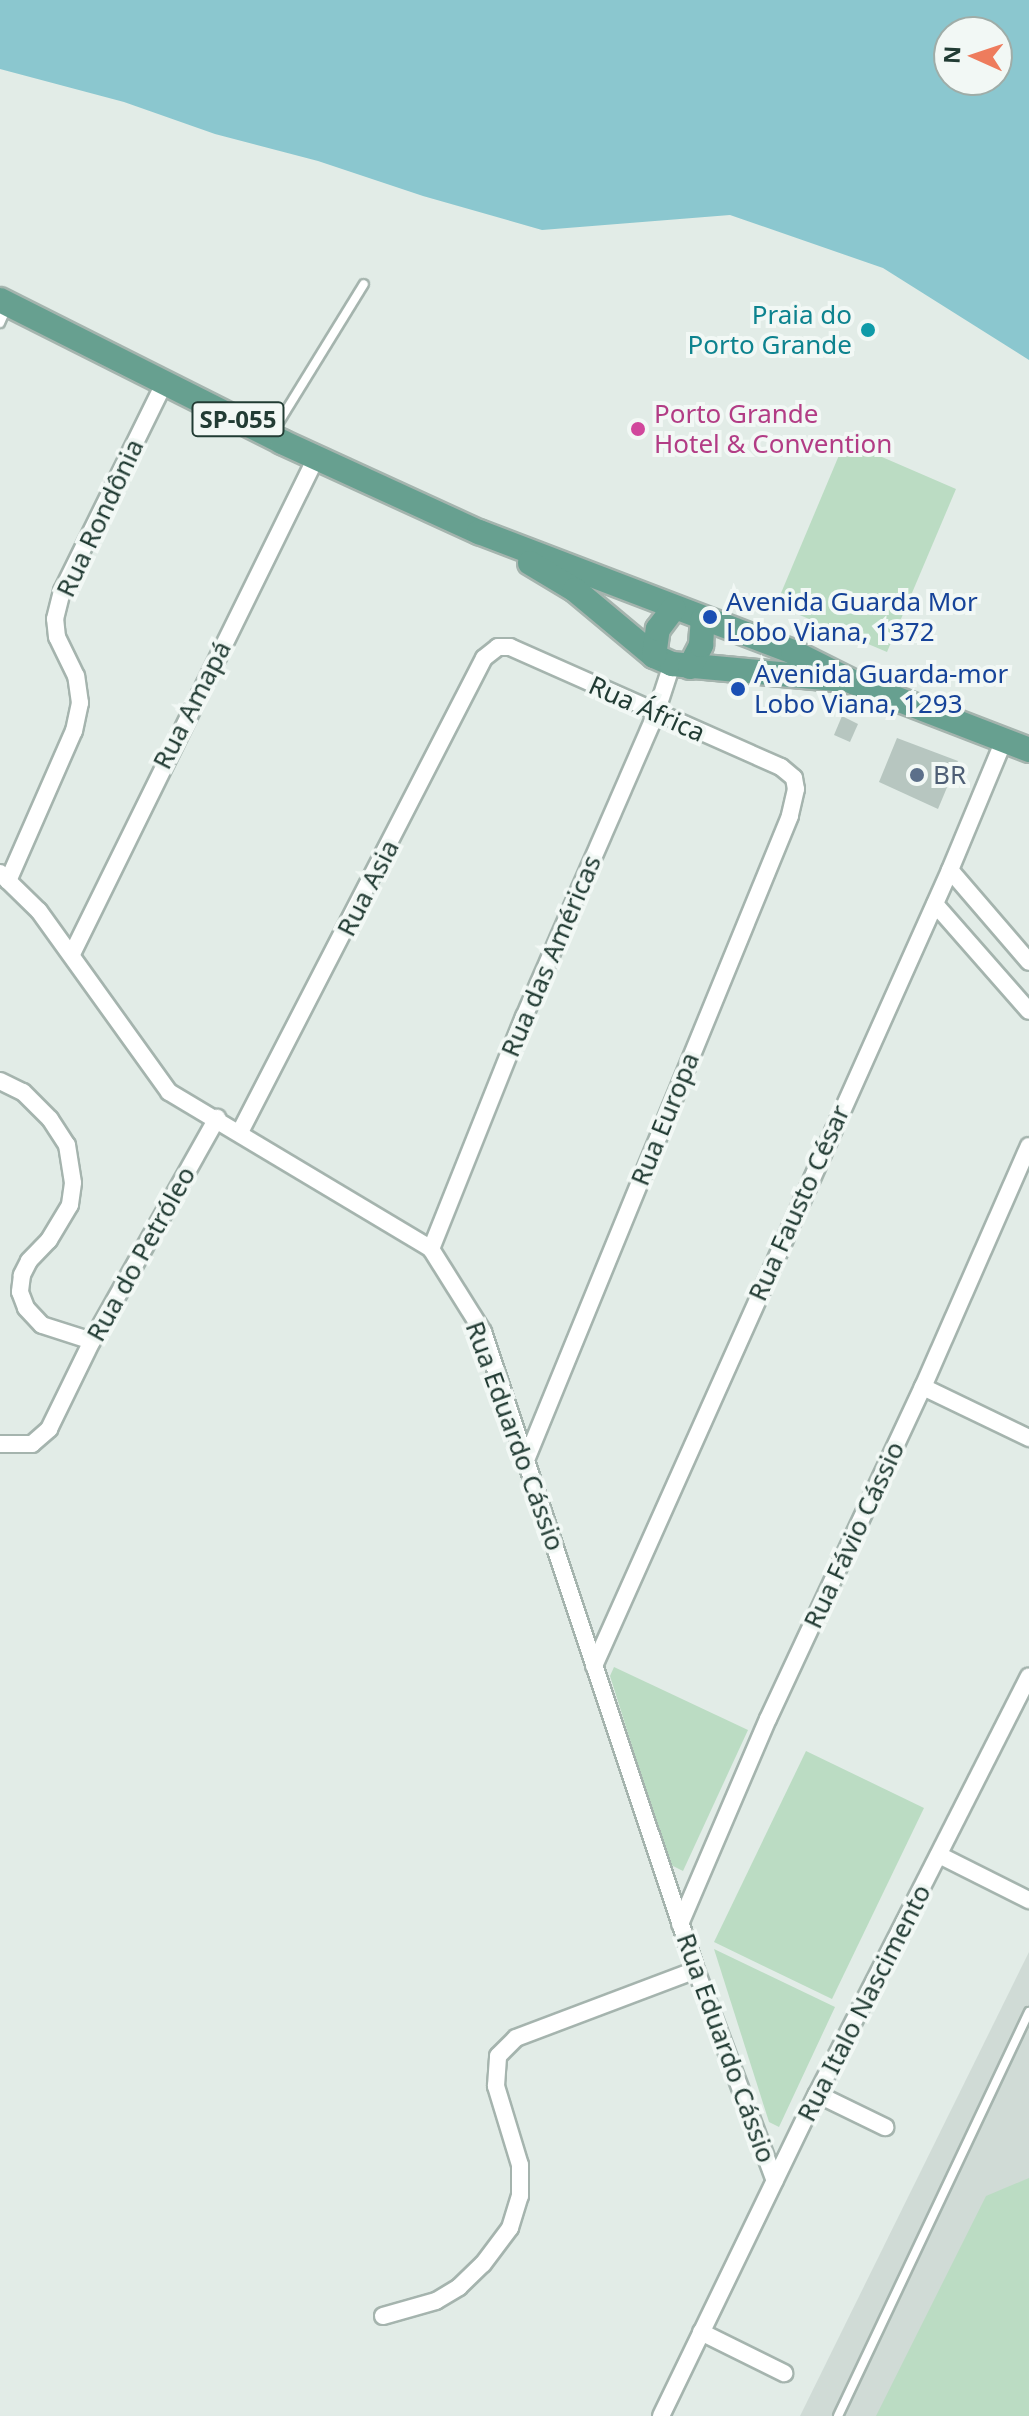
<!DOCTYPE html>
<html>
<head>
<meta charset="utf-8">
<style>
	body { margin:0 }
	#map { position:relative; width:1029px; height:2416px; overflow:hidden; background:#e2ece7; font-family:"Noto Sans",sans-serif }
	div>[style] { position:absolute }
	.built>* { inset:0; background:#d0dbd6 }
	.green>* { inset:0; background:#bbdcc3 }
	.water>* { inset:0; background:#8bc7cf }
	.building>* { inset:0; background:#b7c6c0 }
	.roads { filter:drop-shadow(2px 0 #a5b4ae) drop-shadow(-2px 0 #a5b4ae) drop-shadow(0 2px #a5b4ae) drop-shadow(0 -2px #a5b4ae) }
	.lane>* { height:8px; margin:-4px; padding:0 4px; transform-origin:4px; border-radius:4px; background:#fff }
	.street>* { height:16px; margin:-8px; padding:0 8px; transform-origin:8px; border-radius:8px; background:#fff }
	.primary>* { height:24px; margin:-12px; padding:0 12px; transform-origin:12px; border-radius:12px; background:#67a090 }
	.dots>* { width:22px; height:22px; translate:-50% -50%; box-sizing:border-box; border:4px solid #f2f8f5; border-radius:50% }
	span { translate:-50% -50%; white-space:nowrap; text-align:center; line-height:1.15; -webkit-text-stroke:8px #f2f8f5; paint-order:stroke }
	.shield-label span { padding:2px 6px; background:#f2f8f5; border:2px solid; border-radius:6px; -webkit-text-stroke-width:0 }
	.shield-label { font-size:24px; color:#223c34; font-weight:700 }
	.culture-label { font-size:26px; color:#0d838f }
	.right { translate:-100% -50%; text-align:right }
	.hotel-label { font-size:26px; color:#b23c85 }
	.left { translate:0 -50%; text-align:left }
	.street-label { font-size:26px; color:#223c34 }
	.transit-label { font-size:26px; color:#164399 }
	.service-label { font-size:26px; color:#4e5e75 }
	.north { position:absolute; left:933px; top:16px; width:80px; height:80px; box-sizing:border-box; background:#f2f8f5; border:2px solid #9fada8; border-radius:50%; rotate:273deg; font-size:22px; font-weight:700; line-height:32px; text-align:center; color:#223c34 }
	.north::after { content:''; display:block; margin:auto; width:28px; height:36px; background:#ee7c5d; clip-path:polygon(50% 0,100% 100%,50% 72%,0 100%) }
</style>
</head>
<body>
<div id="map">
	<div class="built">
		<i style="clip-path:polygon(1029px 1952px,1029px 2416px,800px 2416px)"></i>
	</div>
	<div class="green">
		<i style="clip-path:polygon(845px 441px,956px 489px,887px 652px,776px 605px)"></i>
		<i style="clip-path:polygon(614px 1667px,748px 1730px,683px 1871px,669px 1864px,610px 1676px)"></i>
		<i style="clip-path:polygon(806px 1751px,924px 1808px,832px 1999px,714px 1942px)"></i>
		<i style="clip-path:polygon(714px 1949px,835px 2007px,779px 2127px,769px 2122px)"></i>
		<i style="clip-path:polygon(1029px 2178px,1029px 2416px,876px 2416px,986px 2196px)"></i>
	</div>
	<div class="water">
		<i style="clip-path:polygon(evenodd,0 0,1029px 0,1029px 360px,883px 268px,730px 215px,542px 230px,423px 196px,318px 161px,215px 134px,124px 102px,0 69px,0 0,949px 32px,997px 32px,997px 80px,949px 80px,949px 32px)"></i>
	</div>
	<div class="building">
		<i style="clip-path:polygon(842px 716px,858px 724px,850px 742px,834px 735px)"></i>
		<i style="clip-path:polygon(897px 738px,958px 761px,938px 809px,879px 782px)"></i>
	</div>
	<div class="roads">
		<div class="lane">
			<i style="left:0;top:323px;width:20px;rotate:-66deg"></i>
			<i style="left:271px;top:435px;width:177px;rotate:-58.4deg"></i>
			<i style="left:838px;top:2416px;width:447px;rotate:-64.7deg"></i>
		</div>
		<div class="street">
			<i style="left:950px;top:870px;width:121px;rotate:49.3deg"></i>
			<i style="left:0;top:873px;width:54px;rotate:44.3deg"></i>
			<i style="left:39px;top:911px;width:223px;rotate:54.3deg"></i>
			<i style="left:169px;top:1092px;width:305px;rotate:30.9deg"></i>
			<i style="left:431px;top:1249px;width:98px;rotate:57.9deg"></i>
			<i style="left:483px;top:1332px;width:673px;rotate:71.54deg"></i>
			<i style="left:696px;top:1970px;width:225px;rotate:69.5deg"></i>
			<i style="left:8px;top:881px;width:164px;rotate:-66.3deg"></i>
			<i style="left:74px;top:731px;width:29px;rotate:-78deg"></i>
			<i style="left:80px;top:703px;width:27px;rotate:-98deg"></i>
			<i style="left:76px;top:676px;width:43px;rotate:-116deg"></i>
			<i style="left:57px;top:637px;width:18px;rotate:-96deg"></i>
			<i style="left:55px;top:619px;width:29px;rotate:-76deg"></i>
			<i style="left:62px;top:591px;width:233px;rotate:-63.8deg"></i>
			<i style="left:935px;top:904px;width:142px;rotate:48.7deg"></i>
			<i style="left:72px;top:954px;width:553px;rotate:-63.81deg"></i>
			<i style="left:0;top:1081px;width:25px;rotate:26deg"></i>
			<i style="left:23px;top:1092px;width:38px;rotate:45deg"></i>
			<i style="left:50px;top:1119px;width:31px;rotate:57deg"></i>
			<i style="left:67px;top:1145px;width:38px;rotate:81deg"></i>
			<i style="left:73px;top:1183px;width:22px;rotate:98deg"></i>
			<i style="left:70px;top:1205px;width:41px;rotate:121deg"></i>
			<i style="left:49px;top:1240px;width:29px;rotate:134deg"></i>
			<i style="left:29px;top:1261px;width:16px;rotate:117deg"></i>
			<i style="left:22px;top:1275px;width:17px;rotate:97deg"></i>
			<i style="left:20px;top:1292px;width:17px;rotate:69deg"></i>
			<i style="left:26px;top:1308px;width:23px;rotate:47deg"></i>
			<i style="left:42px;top:1325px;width:52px;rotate:17.7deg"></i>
			<i style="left:240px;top:1132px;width:533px;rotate:-62.76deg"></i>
			<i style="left:484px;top:658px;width:18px;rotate:-38deg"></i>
			<i style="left:498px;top:647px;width:12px"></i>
			<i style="left:510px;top:647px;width:296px;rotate:23.9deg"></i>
			<i style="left:781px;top:767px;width:17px;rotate:40deg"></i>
			<i style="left:794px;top:778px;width:11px;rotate:80deg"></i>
			<i style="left:796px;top:789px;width:28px;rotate:103deg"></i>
			<i style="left:790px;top:816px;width:696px;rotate:112.29deg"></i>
			<i style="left:431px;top:1249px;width:250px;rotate:-68.2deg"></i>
			<i style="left:524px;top:1017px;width:331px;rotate:-66.5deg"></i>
			<i style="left:656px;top:713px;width:52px;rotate:-71.9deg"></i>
			<i style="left:923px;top:1387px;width:118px;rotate:25.7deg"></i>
			<i style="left:0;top:1444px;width:32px"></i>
			<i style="left:32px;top:1444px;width:23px;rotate:-41deg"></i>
			<i style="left:49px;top:1429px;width:98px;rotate:-64deg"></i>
			<i style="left:92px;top:1341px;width:256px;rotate:-60.7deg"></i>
			<i style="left:594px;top:1666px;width:872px;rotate:-65.9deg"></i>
			<i style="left:950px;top:870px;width:141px;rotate:-67.4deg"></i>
			<i style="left:939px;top:1855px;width:101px;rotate:26.6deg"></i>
			<i style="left:680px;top:1924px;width:223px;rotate:-66.8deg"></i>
			<i style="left:768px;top:1719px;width:366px;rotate:-65deg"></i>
			<i style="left:923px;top:1387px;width:263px;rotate:-66.3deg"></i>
			<i style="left:817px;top:2094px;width:76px;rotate:25.9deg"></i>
			<i style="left:383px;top:2316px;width:55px;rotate:-15.8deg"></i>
			<i style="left:436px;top:2301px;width:27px;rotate:-31deg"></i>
			<i style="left:459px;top:2287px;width:33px;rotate:-44deg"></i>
			<i style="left:483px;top:2264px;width:45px;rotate:-53.1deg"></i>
			<i style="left:510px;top:2228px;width:34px;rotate:-73deg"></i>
			<i style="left:520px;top:2196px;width:31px;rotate:-90deg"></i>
			<i style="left:520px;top:2165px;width:83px;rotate:-106.9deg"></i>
			<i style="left:496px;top:2086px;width:30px;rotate:-86deg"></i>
			<i style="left:498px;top:2056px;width:25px;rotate:-45deg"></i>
			<i style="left:516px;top:2038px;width:192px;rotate:-20.7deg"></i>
			<i style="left:701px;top:2332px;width:93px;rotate:26.3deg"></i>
			<i style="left:661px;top:2416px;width:358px;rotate:-64.2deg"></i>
			<i style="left:817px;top:2094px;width:468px;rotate:-63.1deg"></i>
		</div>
		<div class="primary">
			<i style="left:0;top:300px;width:316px;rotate:26.7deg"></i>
			<i style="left:282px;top:442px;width:217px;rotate:24.6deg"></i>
			<i style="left:479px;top:532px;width:336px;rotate:20.9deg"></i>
			<i style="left:793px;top:652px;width:67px;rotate:26.6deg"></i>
			<i style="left:853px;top:682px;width:189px;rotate:21.1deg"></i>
			<i style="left:530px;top:563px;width:52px;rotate:31deg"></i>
			<i style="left:575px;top:590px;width:103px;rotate:39.9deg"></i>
			<i style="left:654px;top:656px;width:20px;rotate:24deg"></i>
			<i style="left:672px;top:664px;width:164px;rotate:5.3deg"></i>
			<i style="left:654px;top:656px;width:27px;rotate:-82deg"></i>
			<i style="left:658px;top:629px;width:26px;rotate:-53deg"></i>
			<i style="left:690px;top:667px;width:25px;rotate:-63deg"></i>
			<i style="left:701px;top:645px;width:26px;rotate:-86deg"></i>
		</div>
	</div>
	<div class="dots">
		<i style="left:868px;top:330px;background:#0f9aa8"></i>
		<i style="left:638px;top:429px;background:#d1479c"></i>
		<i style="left:710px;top:617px;background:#1a4fb4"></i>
		<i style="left:738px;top:689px;background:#1a4fb4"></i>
		<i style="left:917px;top:775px;background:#5c6f8a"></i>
	</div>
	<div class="shield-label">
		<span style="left:238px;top:419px">SP-055</span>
	</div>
	<div class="culture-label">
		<span class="right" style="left:852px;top:330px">Praia do<br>Porto Grande</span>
	</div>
	<div class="hotel-label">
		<span class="left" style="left:654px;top:429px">Porto Grande<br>Hotel &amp; Convention</span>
	</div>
	<div class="street-label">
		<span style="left:100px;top:518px;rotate:-65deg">Rua Rondônia</span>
		<span style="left:192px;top:705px;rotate:-63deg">Rua Amapá</span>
		<span style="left:647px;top:709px;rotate:24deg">Rua África</span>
		<span style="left:368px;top:888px;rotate:-63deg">Rua Asia</span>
		<span style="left:551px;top:956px;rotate:-67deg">Rua das Américas</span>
		<span style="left:665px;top:1119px;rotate:-68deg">Rua Europa</span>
		<span style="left:799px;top:1203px;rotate:-66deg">Rua Fausto César</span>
		<span style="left:141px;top:1254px;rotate:-61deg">Rua do Petróleo</span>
		<span style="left:515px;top:1436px;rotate:70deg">Rua Eduardo Cássio</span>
		<span style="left:854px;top:1535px;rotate:-65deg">Rua Fávio Cássio</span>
		<span style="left:864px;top:2003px;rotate:-63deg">Rua Italo Nascimento</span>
		<span style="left:726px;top:2048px;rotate:70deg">Rua Eduardo Cássio</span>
	</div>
	<div class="transit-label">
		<span class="left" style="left:726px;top:617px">Avenida Guarda Mor<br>Lobo Viana, 1372</span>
		<span class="left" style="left:754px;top:689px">Avenida Guarda-mor<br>Lobo Viana, 1293</span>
	</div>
	<div class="service-label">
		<span class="left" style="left:933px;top:775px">BR</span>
	</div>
	<div class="north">N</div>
</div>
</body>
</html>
